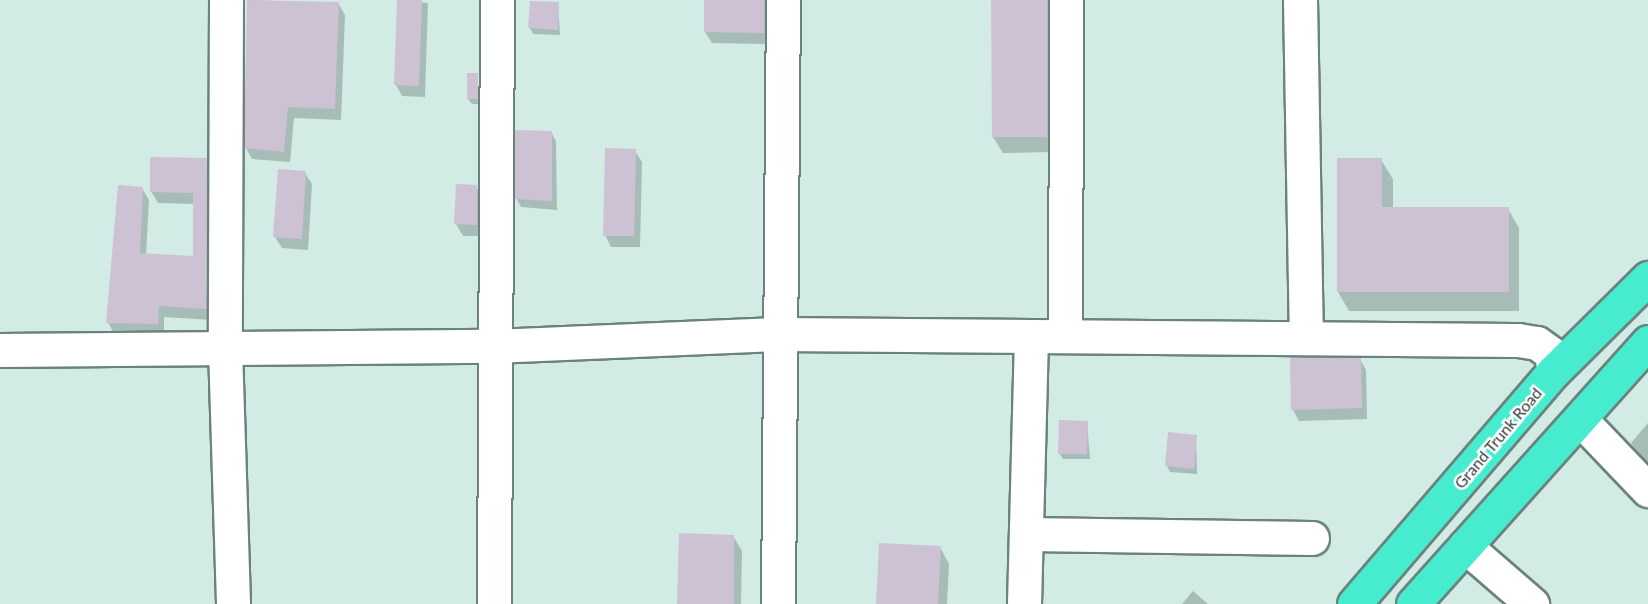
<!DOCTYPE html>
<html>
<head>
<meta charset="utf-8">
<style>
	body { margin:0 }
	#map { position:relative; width:1648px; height:604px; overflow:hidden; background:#d3ebe5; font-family:Lato,sans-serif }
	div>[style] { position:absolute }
	.shadow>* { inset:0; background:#0003 }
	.building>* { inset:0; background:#cdc2d3 }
	.roads { filter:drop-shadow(2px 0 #6c827d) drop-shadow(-2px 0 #6c827d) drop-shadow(0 2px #6c827d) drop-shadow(0 -2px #6c827d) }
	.street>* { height:33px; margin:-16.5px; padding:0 16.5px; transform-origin:16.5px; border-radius:16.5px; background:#fff }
	.highway>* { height:33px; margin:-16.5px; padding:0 16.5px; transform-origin:16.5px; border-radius:16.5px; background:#47eccf }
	span { translate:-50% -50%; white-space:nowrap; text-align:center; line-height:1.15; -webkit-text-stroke:5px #fff; paint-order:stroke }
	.street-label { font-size:16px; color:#303937 }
</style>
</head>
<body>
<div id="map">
	<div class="shadow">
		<i style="clip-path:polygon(248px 0,338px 3px,345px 15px,341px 120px,294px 118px,290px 162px,252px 159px,246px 148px)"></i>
		<i style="clip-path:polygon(399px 0,428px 3px,425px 97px,402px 96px,396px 85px)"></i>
		<i style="clip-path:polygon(706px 0,772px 0,770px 44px,712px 43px,705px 32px)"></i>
		<i style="clip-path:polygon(992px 0,1067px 0,1055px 152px,1003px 153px,993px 137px)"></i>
		<i style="clip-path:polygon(558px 4px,560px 35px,533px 34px,530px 28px)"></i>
		<i style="clip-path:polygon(477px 74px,480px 104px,472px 104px,468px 99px)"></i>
		<i style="clip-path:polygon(551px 132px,556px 141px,557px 210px,521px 207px,516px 198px)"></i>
		<i style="clip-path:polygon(635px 151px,642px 162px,640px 247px,611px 247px,605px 235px)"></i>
		<i style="clip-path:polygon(206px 159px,213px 171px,212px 320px,164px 317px,164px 335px,114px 334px,108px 322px,142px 188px,149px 200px,146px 255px,194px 258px,195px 204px,158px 203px,151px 191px)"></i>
		<i style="clip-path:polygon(1381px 160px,1393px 179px,1393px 209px,1508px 209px,1519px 228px,1519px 311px,1349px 311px,1338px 292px)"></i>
		<i style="clip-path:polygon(305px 173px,312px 184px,308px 250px,282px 248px,275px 237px)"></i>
		<i style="clip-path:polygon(476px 187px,483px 198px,483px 236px,463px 236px,456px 224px)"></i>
		<i style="clip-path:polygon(1360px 359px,1366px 370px,1367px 419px,1299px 421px,1293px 410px)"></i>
		<i style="clip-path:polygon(1087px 423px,1090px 459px,1063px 459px,1060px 454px)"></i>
		<i style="clip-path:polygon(1648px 423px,1648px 468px,1631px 443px)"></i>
		<i style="clip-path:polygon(1196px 436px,1197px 474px,1170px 472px,1167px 466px)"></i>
		<i style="clip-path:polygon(733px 536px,742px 551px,741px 604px,679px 604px)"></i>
		<i style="clip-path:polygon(940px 547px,949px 564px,947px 604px,877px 604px)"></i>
		<i style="clip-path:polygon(1193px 591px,1208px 604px,1182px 604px)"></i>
	</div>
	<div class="building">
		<i style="clip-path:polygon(247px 0,339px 2px,335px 109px,288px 107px,284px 152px,244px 148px)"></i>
		<i style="clip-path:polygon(397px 0,422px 0,419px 86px,394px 85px)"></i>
		<i style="clip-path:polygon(704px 0,764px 0,764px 33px,704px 32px)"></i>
		<i style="clip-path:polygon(991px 0,1047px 0,1047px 137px,992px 137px)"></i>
		<i style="clip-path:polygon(530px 1px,559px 2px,558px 30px,528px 28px)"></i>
		<i style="clip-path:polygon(467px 73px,478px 73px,478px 99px,467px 99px)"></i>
		<i style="clip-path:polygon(515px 130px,552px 131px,552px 201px,515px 199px)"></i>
		<i style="clip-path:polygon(605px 148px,636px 149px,634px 236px,603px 236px)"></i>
		<i style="clip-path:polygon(150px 157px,207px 158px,206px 309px,159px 306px,158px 324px,106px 323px,118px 185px,143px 187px,140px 253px,193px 256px,193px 193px,150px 192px)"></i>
		<i style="clip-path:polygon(1337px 158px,1382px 158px,1382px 207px,1509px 207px,1509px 292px,1337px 292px)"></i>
		<i style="clip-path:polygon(278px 169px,306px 171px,302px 239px,273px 237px)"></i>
		<i style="clip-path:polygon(456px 184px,477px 185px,477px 225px,454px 224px)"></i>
		<i style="clip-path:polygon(1290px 357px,1361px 357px,1362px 408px,1291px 410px)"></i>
		<i style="clip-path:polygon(1059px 420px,1088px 421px,1087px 454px,1058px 454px)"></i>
		<i style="clip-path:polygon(1168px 432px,1197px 435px,1194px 469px,1165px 466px)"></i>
		<i style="clip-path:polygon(679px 533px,734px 535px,734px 604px,677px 604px)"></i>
		<i style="clip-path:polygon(879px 543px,941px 546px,938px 604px,876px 604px)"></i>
	</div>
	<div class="roads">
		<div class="street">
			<i style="left:226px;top:0;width:348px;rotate:90.2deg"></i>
			<i style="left:225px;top:348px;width:256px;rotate:88.2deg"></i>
			<i style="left:1300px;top:0;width:338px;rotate:89deg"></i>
			<i style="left:1065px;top:336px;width:336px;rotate:-89.8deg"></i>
			<i style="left:0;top:350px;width:493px;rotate:-0.5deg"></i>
			<i style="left:493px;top:346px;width:284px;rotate:-2.4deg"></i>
			<i style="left:777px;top:334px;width:741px;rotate:0.46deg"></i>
			<i style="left:1518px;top:340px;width:19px;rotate:9deg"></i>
			<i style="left:1537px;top:343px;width:19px;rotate:36deg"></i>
			<i style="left:1552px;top:354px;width:18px;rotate:87deg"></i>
			<i style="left:1581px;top:420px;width:97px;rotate:46.3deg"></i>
			<i style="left:1026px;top:534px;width:286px;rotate:0.8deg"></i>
			<i style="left:1465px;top:546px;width:89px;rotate:40.9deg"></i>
			<i style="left:494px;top:604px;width:604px;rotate:-89.72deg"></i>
			<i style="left:778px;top:604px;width:604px;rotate:-89.53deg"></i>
			<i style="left:1024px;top:604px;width:268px;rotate:-88.5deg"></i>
		</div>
		<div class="highway">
			<i style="left:1354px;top:604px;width:306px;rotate:-49.4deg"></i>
			<i style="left:1553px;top:372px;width:134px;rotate:-44.7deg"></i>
			<i style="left:1413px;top:604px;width:352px;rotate:-48.1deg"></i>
		</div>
	</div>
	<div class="street-label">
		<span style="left:1498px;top:438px;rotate:-50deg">Grand Trunk Road</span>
	</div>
</div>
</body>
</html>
